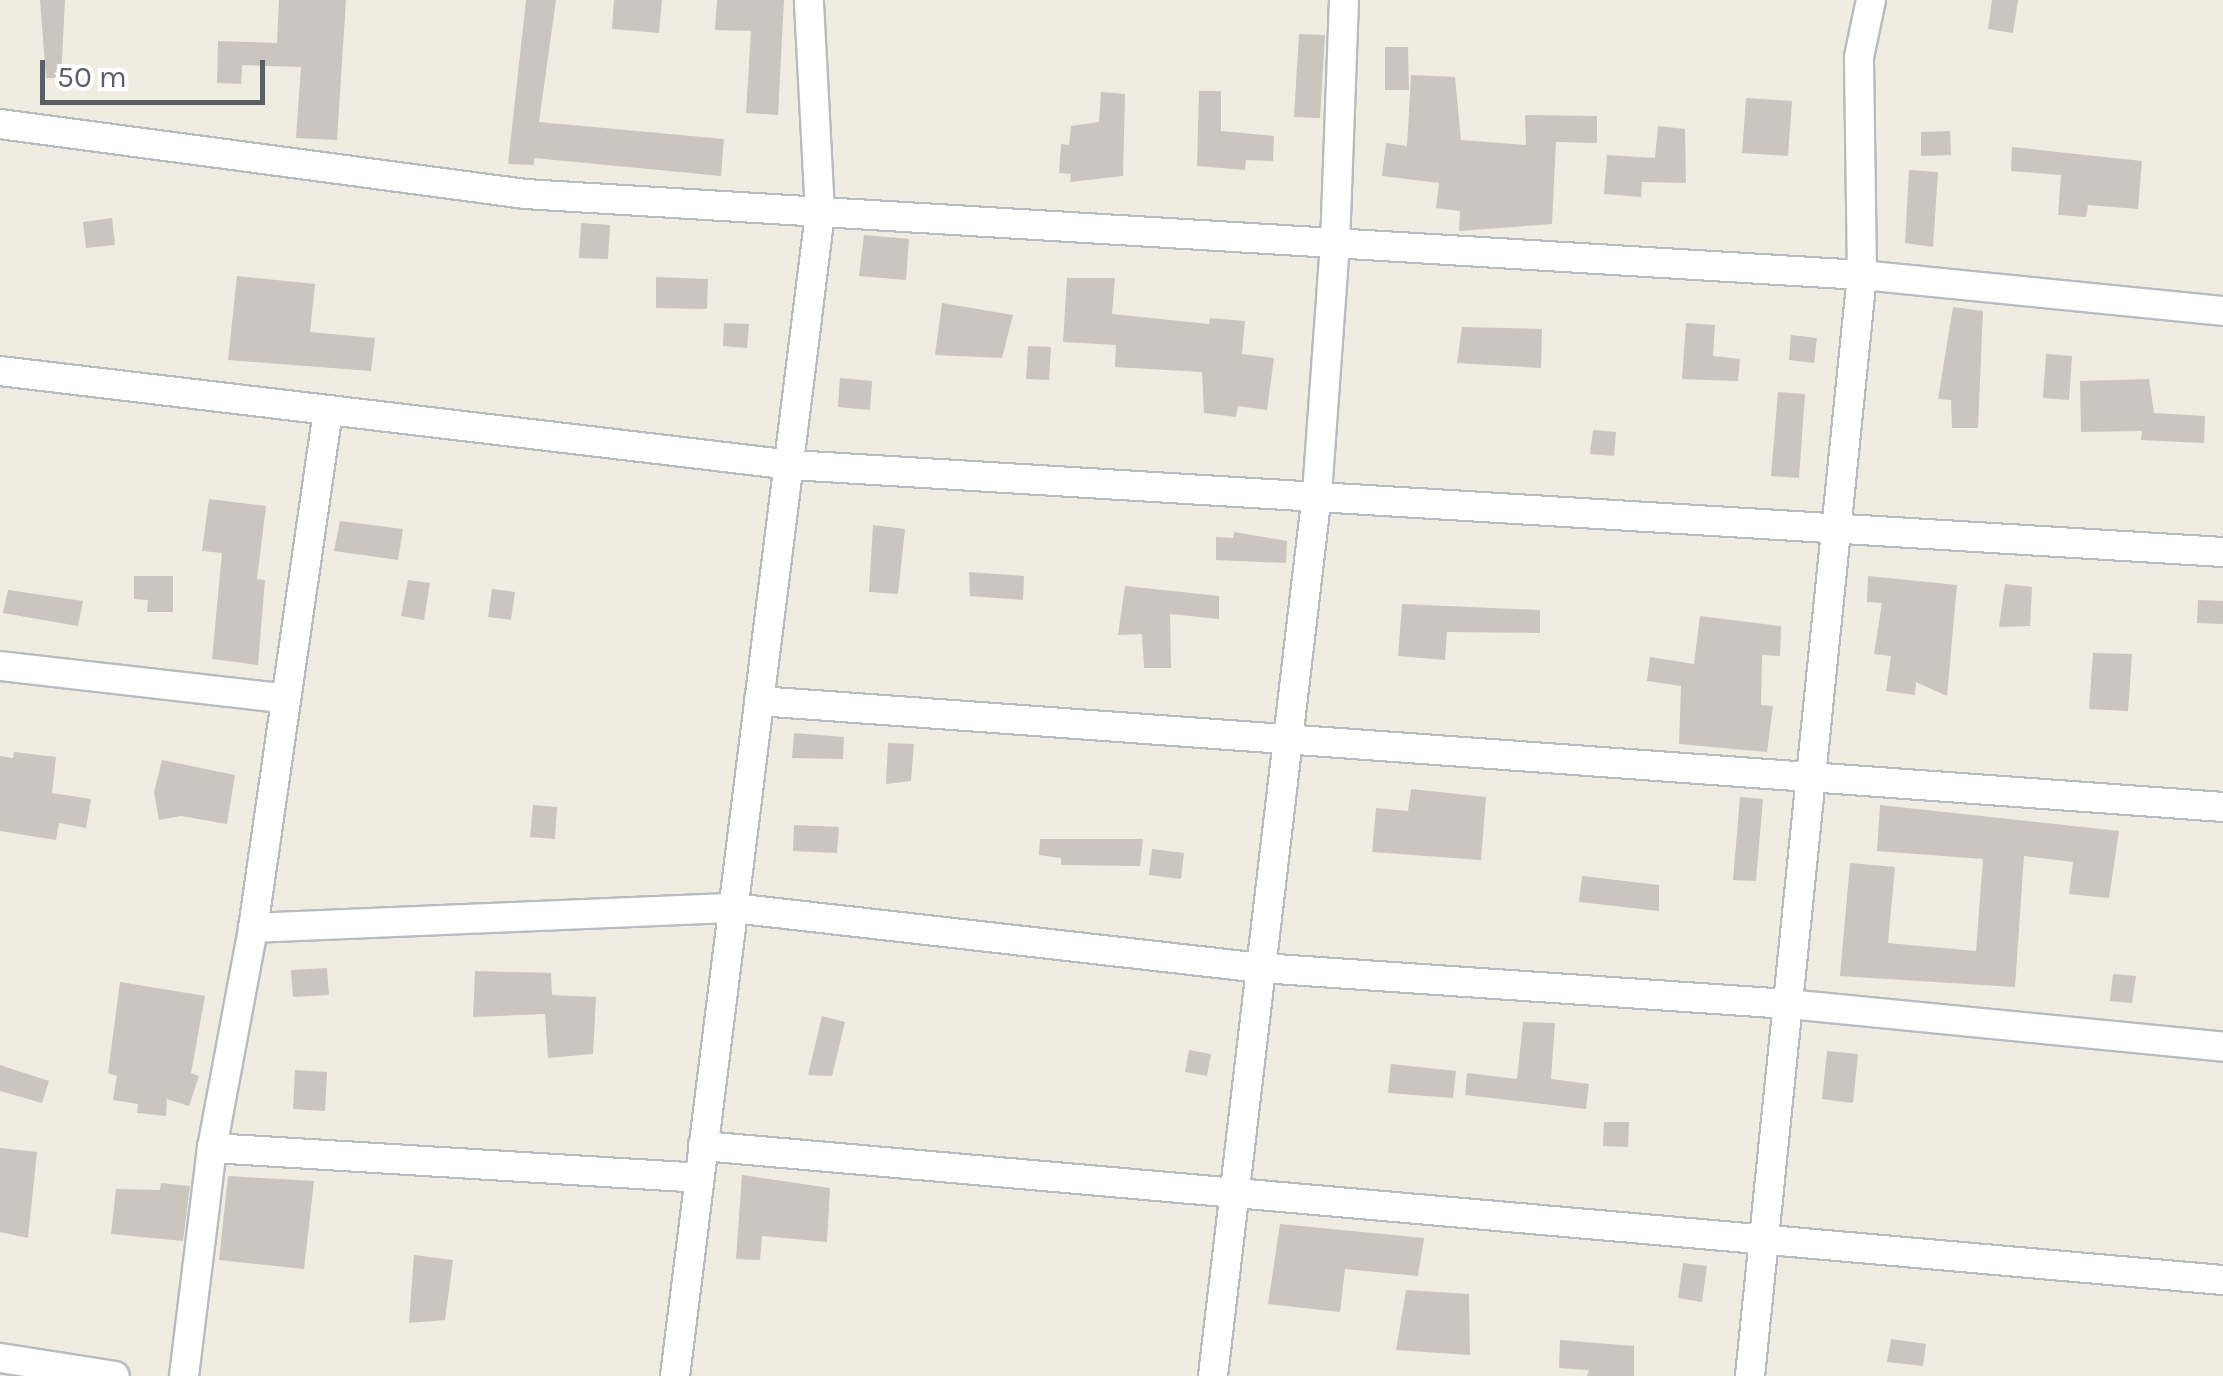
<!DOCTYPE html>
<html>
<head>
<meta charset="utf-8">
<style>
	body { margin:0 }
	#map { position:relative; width:2223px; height:1376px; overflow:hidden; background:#efece2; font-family:Karla,sans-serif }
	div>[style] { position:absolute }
	.building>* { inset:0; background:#cac6bf }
	.roads { filter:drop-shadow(2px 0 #b8bbc0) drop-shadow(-2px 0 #b8bbc0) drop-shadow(0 2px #b8bbc0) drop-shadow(0 -2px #b8bbc0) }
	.street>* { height:28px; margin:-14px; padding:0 14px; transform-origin:14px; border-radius:14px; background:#fff }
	span { translate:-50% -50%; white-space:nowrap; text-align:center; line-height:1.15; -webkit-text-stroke:9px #fff; paint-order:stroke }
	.scale { position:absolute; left:40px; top:60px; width:225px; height:45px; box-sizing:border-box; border:5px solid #5b5f65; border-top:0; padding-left:12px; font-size:30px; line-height:35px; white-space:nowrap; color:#5b5f65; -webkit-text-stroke:8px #fff; paint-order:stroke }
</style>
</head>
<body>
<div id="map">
	<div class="building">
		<i style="clip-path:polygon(40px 0,65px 0,61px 78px,46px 78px)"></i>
		<i style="clip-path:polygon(279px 0,346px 0,337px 140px,296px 138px,301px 67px,242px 65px,241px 84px,217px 83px,218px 41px,277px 43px)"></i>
		<i style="clip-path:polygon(526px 0,556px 0,539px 122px,724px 139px,721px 176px,534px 158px,534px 165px,508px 164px)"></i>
		<i style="clip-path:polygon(614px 0,662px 0,659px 33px,612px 29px)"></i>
		<i style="clip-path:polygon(717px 0,784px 0,778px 115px,746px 113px,751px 31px,715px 30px)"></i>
		<i style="clip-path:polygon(1992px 0,2018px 0,2013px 33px,1988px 29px)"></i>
		<i style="clip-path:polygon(1299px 34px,1325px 35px,1320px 118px,1294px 117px)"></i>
		<i style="clip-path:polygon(1385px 47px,1408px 47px,1409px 90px,1385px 90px)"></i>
		<i style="clip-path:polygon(1411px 75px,1455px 77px,1461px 140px,1526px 145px,1525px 115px,1597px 116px,1597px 143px,1556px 142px,1552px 224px,1459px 231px,1460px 211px,1436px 208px,1439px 183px,1382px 176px,1386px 143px,1407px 146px)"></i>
		<i style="clip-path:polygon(1199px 91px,1221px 91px,1221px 131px,1274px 136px,1273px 161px,1246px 160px,1245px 170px,1197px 166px)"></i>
		<i style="clip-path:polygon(1101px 92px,1125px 94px,1123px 176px,1070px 182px,1071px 174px,1059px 173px,1061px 144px,1069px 145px,1071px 126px,1099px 122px)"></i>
		<i style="clip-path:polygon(1746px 98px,1792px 101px,1788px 156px,1742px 153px)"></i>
		<i style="clip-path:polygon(1658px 126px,1685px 129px,1686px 183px,1642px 182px,1641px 197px,1604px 194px,1607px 155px,1655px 158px)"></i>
		<i style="clip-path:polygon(1950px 131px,1951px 155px,1921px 156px,1921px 132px)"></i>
		<i style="clip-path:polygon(2012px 147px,2142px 161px,2138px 209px,2088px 205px,2086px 217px,2058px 215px,2061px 175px,2011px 171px)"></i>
		<i style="clip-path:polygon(1909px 170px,1938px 172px,1933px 247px,1905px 243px)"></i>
		<i style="clip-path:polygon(112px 218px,115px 245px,86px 248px,83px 222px)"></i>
		<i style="clip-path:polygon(581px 223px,610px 225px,608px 259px,579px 258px)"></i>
		<i style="clip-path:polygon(864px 235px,909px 239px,906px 280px,859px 276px)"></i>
		<i style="clip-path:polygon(237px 276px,315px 284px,310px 332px,375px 338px,371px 371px,228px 360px)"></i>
		<i style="clip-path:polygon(656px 277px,708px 279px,707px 309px,656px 308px)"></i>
		<i style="clip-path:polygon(1067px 278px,1115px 278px,1112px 314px,1209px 324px,1210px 318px,1245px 321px,1242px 354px,1274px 358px,1267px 410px,1238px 406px,1236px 417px,1204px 413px,1202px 372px,1115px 367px,1116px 345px,1063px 342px)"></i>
		<i style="clip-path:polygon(942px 303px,1013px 315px,1002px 358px,935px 355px)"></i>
		<i style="clip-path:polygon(1953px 307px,1983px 311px,1978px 428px,1952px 428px,1951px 400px,1938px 399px)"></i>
		<i style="clip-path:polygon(724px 323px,749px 324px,747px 348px,723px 346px)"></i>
		<i style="clip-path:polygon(1686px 323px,1715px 325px,1713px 356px,1740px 359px,1738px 381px,1682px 379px)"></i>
		<i style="clip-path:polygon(1462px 327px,1542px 329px,1541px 368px,1457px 363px)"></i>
		<i style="clip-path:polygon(1791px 335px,1817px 338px,1814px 363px,1789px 360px)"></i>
		<i style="clip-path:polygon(1028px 346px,1051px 347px,1049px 380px,1026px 379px)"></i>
		<i style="clip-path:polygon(2046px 354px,2072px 356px,2069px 400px,2043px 398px)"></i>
		<i style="clip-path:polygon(840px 378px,872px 381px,870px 410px,838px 407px)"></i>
		<i style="clip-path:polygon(2149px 379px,2154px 413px,2205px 416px,2204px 443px,2141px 440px,2142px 431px,2081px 432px,2080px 381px)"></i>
		<i style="clip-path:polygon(1778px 392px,1805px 394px,1799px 478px,1771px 476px)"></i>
		<i style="clip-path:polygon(1593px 430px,1616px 432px,1614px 456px,1590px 454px)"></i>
		<i style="clip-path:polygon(209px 499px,266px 506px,257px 579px,265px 580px,258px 665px,212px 659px,222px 553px,202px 551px)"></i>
		<i style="clip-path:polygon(340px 521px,403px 529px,398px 560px,334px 551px)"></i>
		<i style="clip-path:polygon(873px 525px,905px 529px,898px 594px,869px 592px)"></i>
		<i style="clip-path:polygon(1234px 532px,1287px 541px,1286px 563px,1216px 560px,1216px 537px,1233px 538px)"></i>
		<i style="clip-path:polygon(969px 572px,1024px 576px,1023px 600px,970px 596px)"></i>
		<i style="clip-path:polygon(134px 576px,173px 576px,173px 612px,147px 612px,148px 600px,134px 599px)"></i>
		<i style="clip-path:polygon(1868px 576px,1957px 585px,1947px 696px,1916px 682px,1915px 695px,1886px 691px,1891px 656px,1874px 654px,1882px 603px,1867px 602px)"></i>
		<i style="clip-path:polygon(408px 580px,430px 583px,424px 620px,401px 616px)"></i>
		<i style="clip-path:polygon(2005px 584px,2032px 587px,2030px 626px,1999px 627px)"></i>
		<i style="clip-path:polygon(1125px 586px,1219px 596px,1219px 619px,1170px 614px,1171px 668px,1144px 668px,1142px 634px,1118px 635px)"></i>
		<i style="clip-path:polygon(492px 589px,515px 592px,511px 620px,488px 617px)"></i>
		<i style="clip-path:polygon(8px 590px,83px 601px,78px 626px,3px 613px)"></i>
		<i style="clip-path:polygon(2198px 600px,2223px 601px,2223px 624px,2197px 623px)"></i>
		<i style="clip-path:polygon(1402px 604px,1540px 610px,1540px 633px,1447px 632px,1445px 660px,1398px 656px)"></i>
		<i style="clip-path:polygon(1700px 616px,1781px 626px,1780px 656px,1762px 655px,1761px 705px,1773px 706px,1767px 752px,1679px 744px,1681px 686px,1647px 681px,1650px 657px,1694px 664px)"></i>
		<i style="clip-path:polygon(2093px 653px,2132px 654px,2128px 711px,2089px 709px)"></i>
		<i style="clip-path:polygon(794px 733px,844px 737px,843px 759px,792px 758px)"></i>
		<i style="clip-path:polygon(888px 743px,914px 744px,911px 781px,886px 784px)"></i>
		<i style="clip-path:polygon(14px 752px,56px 757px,52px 793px,91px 799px,86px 828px,59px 823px,56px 840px,0 831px,0 756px,13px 758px)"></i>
		<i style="clip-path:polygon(162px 760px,235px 775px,227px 824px,181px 816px,159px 820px,154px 792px)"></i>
		<i style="clip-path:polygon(1411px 789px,1486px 797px,1481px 860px,1372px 852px,1376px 808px,1408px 811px)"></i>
		<i style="clip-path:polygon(1740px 797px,1763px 799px,1756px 881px,1733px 880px)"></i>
		<i style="clip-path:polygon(533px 805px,557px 807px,555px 839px,530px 837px)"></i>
		<i style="clip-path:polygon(1880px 805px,2119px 831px,2109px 898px,2069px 894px,2073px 862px,2024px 856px,2015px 987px,1840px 976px,1850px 863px,1895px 867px,1888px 943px,1976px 951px,1983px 859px,1877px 851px)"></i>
		<i style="clip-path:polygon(794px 825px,839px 827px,837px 853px,793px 851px)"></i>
		<i style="clip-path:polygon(1040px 839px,1143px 839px,1140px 866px,1061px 865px,1061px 858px,1039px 855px)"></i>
		<i style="clip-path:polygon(1152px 849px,1184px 853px,1181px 879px,1149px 875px)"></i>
		<i style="clip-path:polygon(1582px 876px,1659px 885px,1659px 911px,1579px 902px)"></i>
		<i style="clip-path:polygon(327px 968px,329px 995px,293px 997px,291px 970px)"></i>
		<i style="clip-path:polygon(475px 971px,551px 973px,552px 995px,596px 997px,593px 1054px,548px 1058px,545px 1014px,473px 1017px)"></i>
		<i style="clip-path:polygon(2113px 974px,2136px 976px,2132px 1003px,2110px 1001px)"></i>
		<i style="clip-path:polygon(120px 982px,205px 996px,191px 1073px,199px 1076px,189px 1106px,167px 1099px,166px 1116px,137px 1113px,138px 1104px,113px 1100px,117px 1076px,108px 1073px)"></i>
		<i style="clip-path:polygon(822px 1016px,845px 1022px,832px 1076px,808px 1075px)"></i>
		<i style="clip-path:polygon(1523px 1022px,1555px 1023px,1551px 1079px,1589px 1084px,1586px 1109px,1465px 1095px,1467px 1073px,1517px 1079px)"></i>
		<i style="clip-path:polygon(1189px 1050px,1211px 1054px,1207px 1076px,1185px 1072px)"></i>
		<i style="clip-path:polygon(1827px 1051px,1858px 1054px,1853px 1103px,1822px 1099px)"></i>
		<i style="clip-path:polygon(1391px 1064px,1456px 1071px,1453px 1098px,1388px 1093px)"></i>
		<i style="clip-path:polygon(0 1065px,49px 1081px,42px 1103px,0 1091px)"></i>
		<i style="clip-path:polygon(295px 1070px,327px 1072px,325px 1111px,293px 1109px)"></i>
		<i style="clip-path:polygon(1604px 1122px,1629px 1122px,1628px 1147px,1603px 1146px)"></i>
		<i style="clip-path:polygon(0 1148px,37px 1152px,28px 1238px,0 1232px)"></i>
		<i style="clip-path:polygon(742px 1175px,830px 1188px,827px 1242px,762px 1236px,760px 1260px,736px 1259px)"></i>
		<i style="clip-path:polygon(228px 1176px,314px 1181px,304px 1269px,219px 1260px)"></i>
		<i style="clip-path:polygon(161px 1183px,190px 1186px,183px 1241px,111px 1234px,116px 1189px,160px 1190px)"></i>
		<i style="clip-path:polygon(1280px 1224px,1424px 1238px,1418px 1276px,1345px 1269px,1340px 1312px,1268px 1304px)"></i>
		<i style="clip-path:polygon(414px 1255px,453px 1260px,445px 1320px,409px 1323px)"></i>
		<i style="clip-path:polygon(1683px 1263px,1707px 1266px,1702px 1302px,1678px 1298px)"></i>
		<i style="clip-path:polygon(1406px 1290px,1469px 1294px,1470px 1355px,1396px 1350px)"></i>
		<i style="clip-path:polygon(1891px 1339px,1926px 1344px,1923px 1366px,1887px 1362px)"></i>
		<i style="clip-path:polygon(1560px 1340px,1634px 1346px,1634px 1376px,1587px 1376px,1589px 1370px,1559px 1368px)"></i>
	</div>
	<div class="roads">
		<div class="street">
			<i style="left:0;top:124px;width:530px;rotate:7.59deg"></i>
			<i style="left:525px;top:194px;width:1339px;rotate:3.47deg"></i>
			<i style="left:1862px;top:275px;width:363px;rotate:5.7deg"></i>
			<i style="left:0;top:371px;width:798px;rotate:6.77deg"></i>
			<i style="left:792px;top:465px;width:1434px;rotate:3.48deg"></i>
			<i style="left:0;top:666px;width:285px;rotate:6.5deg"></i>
			<i style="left:759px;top:701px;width:1468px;rotate:4.14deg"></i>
			<i style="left:253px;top:928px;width:480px;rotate:-2.4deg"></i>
			<i style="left:733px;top:908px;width:531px;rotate:6.48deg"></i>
			<i style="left:1261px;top:968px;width:528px;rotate:3.91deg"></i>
			<i style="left:1788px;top:1004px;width:437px;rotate:5.6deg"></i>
			<i style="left:703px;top:1146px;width:1526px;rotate:5.04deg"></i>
			<i style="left:212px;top:1148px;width:485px;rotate:3.5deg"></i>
			<i style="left:0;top:1358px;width:116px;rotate:8.9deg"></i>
			<i style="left:184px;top:1376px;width:230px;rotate:-83deg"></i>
			<i style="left:212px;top:1148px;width:224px;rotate:-79.4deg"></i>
			<i style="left:253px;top:928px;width:522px;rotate:-81.75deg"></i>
			<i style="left:675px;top:1376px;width:1172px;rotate:-82.89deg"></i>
			<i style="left:820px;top:213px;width:213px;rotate:-93deg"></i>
			<i style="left:1213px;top:1376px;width:888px;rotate:-83.28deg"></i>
			<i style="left:1317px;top:494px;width:250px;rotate:-85.9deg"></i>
			<i style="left:1335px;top:245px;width:245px;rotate:-87.9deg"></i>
			<i style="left:1750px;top:1376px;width:1107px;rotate:-84.19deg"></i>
			<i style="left:1862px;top:275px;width:218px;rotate:-90.8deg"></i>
			<i style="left:1859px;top:57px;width:58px;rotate:-78.1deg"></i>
		</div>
	</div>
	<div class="scale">50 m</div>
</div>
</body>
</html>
